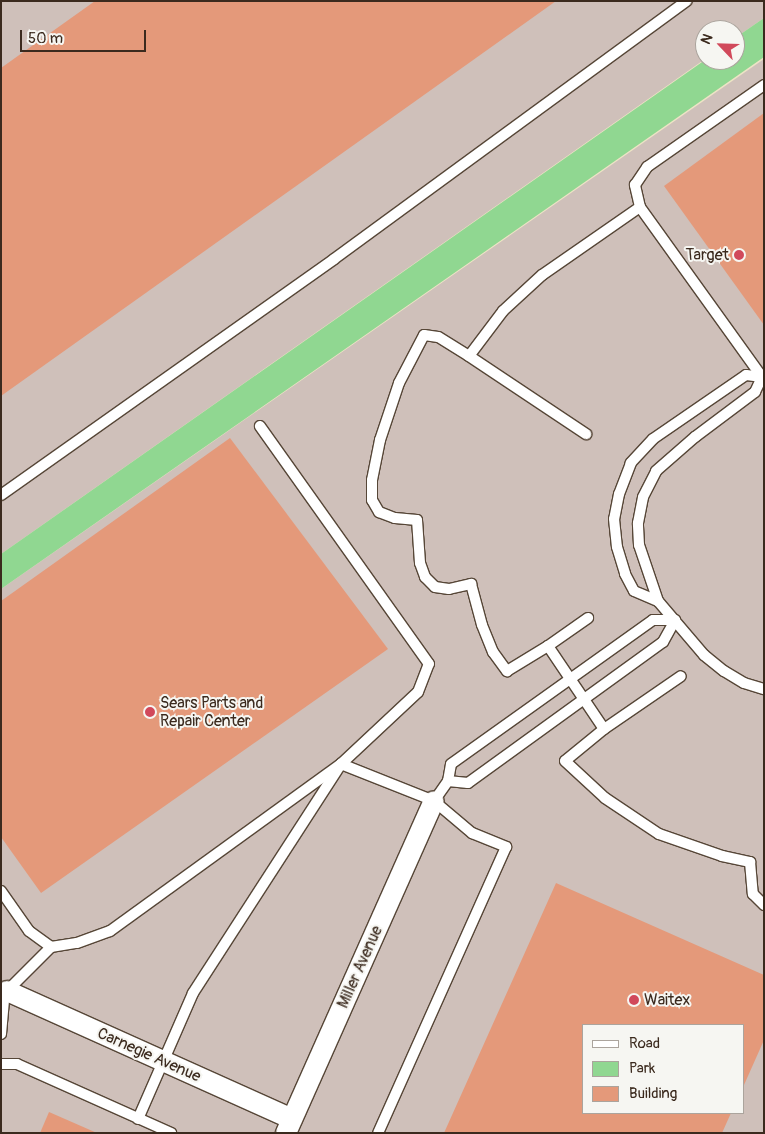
<!DOCTYPE html>
<html>
<head>
<meta charset="utf-8">
<style>
	body { margin:0 }
	#map { position:relative; width:765px; height:1134px; overflow:hidden; background:#ede3c5; font-family:Pangolin,sans-serif }
	div>[style] { position:absolute }
	.industrial>* { inset:0; background:#cfc0ba }
	.green>* { inset:0; background:#90d791 }
	.building>* { inset:0; background:#e4997a }
	.roads { filter:drop-shadow(1px 0 #564637) drop-shadow(-1px 0 #564637) drop-shadow(0 1px #564637) drop-shadow(0 -1px #564637) }
	.lane>* { height:10px; margin:-5px; padding:0 5px; transform-origin:5px; border-radius:5px; background:#fff }
	.street>* { height:20px; margin:-10px; padding:0 10px; transform-origin:10px; border-radius:10px; background:#fff }
	.dots>* { width:14px; height:14px; translate:-50% -50%; box-sizing:border-box; border:2px solid #f6f6f2; border-radius:50% }
	span { translate:-50% -50%; white-space:nowrap; text-align:center; line-height:1.15; -webkit-text-stroke:4px #f6f6f2; paint-order:stroke }
	.poi-label { font-size:16px; color:#3b2a1e }
	.right { translate:-100% -50%; text-align:right }
	.left { translate:0 -50%; text-align:left }
	.street-label { font-size:16px; color:#3b2a1e }
	.frame { position:absolute; inset:0; border:2px solid #3b2a1e; pointer-events:none }
	.legend { position:absolute; left:582px; top:1024px; width:162px; height:90px; box-sizing:border-box; background:#f6f6f2; border:1px solid #aba49d; margin:0; padding:6px 9px; list-style:none; font-size:15px; color:#3b2a1e }
	.legend li { display:flex; align-items:center; gap:10px; height:25px }
	.legend b { width:25px; border:1px solid #aba49d }
	.north { position:absolute; left:695px; top:20px; width:50px; height:50px; box-sizing:border-box; background:#f6f6f2; border:1px solid #aba49d; border-radius:50%; rotate:294deg; font-size:14px; font-weight:700; line-height:20px; text-align:center; color:#3b2a1e }
	.north::after { content:''; display:block; margin:auto; width:18px; height:22px; background:#d1495b; clip-path:polygon(50% 0,100% 100%,50% 72%,0 100%) }
	.scale { position:absolute; left:20px; top:30px; width:126px; height:22px; box-sizing:border-box; border:2px solid #3b2a1e; border-top:0; padding-left:6px; font-size:15px; line-height:18px; white-space:nowrap; color:#3b2a1e; -webkit-text-stroke:4px #f6f6f2; paint-order:stroke }
</style>
</head>
<body>
<div id="map">
	<div class="industrial">
		<i style="clip-path:polygon(1px 1px,764px 1px,764px 18px,735px 38px,735px 30px,705px 30px,705px 59px,1px 554px)"></i>
		<i style="clip-path:polygon(evenodd,764px 59px,764px 1133px,1px 1133px,1px 589px,764px 59px,584px 1025px,744px 1025px,744px 1113px,584px 1113px,584px 1025px)"></i>
	</div>
	<div class="green">
		<i style="clip-path:polygon(764px 18px,764px 57px,1px 589px,1px 554px,705px 60px,735px 60px,735px 38px)"></i>
	</div>
	<div class="building">
		<i style="clip-path:polygon(95px 1px,556px 1px,1px 396px,1px 68px)"></i>
		<i style="clip-path:polygon(764px 113px,764px 325px,664px 186px)"></i>
		<i style="clip-path:polygon(230px 438px,388px 649px,41px 893px,1px 837px,1px 601px)"></i>
		<i style="clip-path:polygon(556px 883px,764px 975px,764px 1040px,744px 1085px,744px 1025px,584px 1025px,584px 1113px,731px 1113px,722px 1133px,444px 1133px)"></i>
		<i style="clip-path:polygon(49px 1112px,97px 1133px,40px 1133px)"></i>
	</div>
	<div class="roads">
		<div class="lane">
			<i style="left:640px;top:207px;width:119px;rotate:145.2deg"></i>
			<i style="left:542px;top:275px;width:53px;rotate:137.3deg"></i>
			<i style="left:503px;top:311px;width:56px;rotate:127.1deg"></i>
			<i style="left:469px;top:356px;width:36px;rotate:-148deg"></i>
			<i style="left:438px;top:337px;width:14px;rotate:-172deg"></i>
			<i style="left:424px;top:335px;width:54px;rotate:117.5deg"></i>
			<i style="left:399px;top:383px;width:60px;rotate:108.4deg"></i>
			<i style="left:380px;top:440px;width:41px;rotate:101.3deg"></i>
			<i style="left:372px;top:480px;width:20px;rotate:90deg"></i>
			<i style="left:372px;top:500px;width:14px;rotate:60deg"></i>
			<i style="left:379px;top:512px;width:17px;rotate:21deg"></i>
			<i style="left:395px;top:518px;width:22px;rotate:5deg"></i>
			<i style="left:417px;top:520px;width:43px;rotate:86deg"></i>
			<i style="left:420px;top:563px;width:15px;rotate:70deg"></i>
			<i style="left:425px;top:577px;width:14px;rotate:45deg"></i>
			<i style="left:435px;top:587px;width:14px;rotate:8deg"></i>
			<i style="left:449px;top:589px;width:23px;rotate:-13deg"></i>
			<i style="left:471px;top:584px;width:42px;rotate:75deg"></i>
			<i style="left:482px;top:625px;width:29px;rotate:68deg"></i>
			<i style="left:493px;top:652px;width:24px;rotate:54deg"></i>
			<i style="left:507px;top:671px;width:48px;rotate:-31.4deg"></i>
			<i style="left:548px;top:646px;width:100px;rotate:56deg"></i>
			<i style="left:604px;top:729px;width:50px;rotate:140.6deg"></i>
			<i style="left:565px;top:761px;width:54px;rotate:42.8deg"></i>
			<i style="left:605px;top:798px;width:65px;rotate:33.7deg"></i>
			<i style="left:659px;top:834px;width:67px;rotate:19.2deg"></i>
			<i style="left:722px;top:856px;width:29px;rotate:12deg"></i>
			<i style="left:750px;top:862px;width:32px;rotate:85deg"></i>
			<i style="left:753px;top:894px;width:16px;rotate:45deg"></i>
			<i style="left:469px;top:356px;width:141px;rotate:33.7deg"></i>
			<i style="left:762px;top:377px;width:16px;rotate:-173deg"></i>
			<i style="left:746px;top:375px;width:113px;rotate:145.5deg"></i>
			<i style="left:653px;top:439px;width:33px;rotate:133deg"></i>
			<i style="left:631px;top:463px;width:33px;rotate:111deg"></i>
			<i style="left:619px;top:494px;width:25px;rotate:101deg"></i>
			<i style="left:614px;top:519px;width:28px;rotate:84deg"></i>
			<i style="left:617px;top:547px;width:28px;rotate:73deg"></i>
			<i style="left:625px;top:574px;width:19px;rotate:62deg"></i>
			<i style="left:634px;top:591px;width:26px;rotate:23deg"></i>
			<i style="left:658px;top:601px;width:71px;rotate:49.6deg"></i>
			<i style="left:704px;top:655px;width:26px;rotate:39deg"></i>
			<i style="left:724px;top:671px;width:23px;rotate:31deg"></i>
			<i style="left:744px;top:683px;width:21px;rotate:17deg"></i>
			<i style="left:762px;top:377px;width:209px;rotate:-125.7deg"></i>
			<i style="left:640px;top:207px;width:23px;rotate:-103deg"></i>
			<i style="left:635px;top:185px;width:22px;rotate:-56deg"></i>
			<i style="left:647px;top:167px;width:143px;rotate:-35deg"></i>
			<i style="left:1px;top:495px;width:408px;rotate:-35.3deg"></i>
			<i style="left:334px;top:259px;width:437px;rotate:-36.2deg"></i>
			<i style="left:658px;top:601px;width:59px;rotate:-108.7deg"></i>
			<i style="left:639px;top:545px;width:22px;rotate:-93deg"></i>
			<i style="left:638px;top:523px;width:26px;rotate:-79deg"></i>
			<i style="left:643px;top:497px;width:29px;rotate:-63deg"></i>
			<i style="left:656px;top:471px;width:52px;rotate:-41.1deg"></i>
			<i style="left:695px;top:437px;width:75px;rotate:-36.9deg"></i>
			<i style="left:755px;top:392px;width:17px;rotate:-65deg"></i>
			<i style="left:548px;top:646px;width:49px;rotate:-35deg"></i>
			<i style="left:604px;top:729px;width:93px;rotate:-34.5deg"></i>
			<i style="left:448px;top:781px;width:20px;rotate:6deg"></i>
			<i style="left:468px;top:783px;width:241px;rotate:-35.9deg"></i>
			<i style="left:663px;top:642px;width:25px;rotate:-61deg"></i>
			<i style="left:434px;top:801px;width:24px;rotate:-55deg"></i>
			<i style="left:448px;top:781px;width:17px;rotate:-80deg"></i>
			<i style="left:451px;top:764px;width:248px;rotate:-35.5deg"></i>
			<i style="left:653px;top:620px;width:22px"></i>
			<i style="left:1px;top:891px;width:49px;rotate:55deg"></i>
			<i style="left:29px;top:931px;width:27px;rotate:36deg"></i>
			<i style="left:51px;top:947px;width:26px;rotate:-9deg"></i>
			<i style="left:77px;top:943px;width:35px;rotate:-20deg"></i>
			<i style="left:110px;top:931px;width:285px;rotate:-35.9deg"></i>
			<i style="left:341px;top:764px;width:100px;rotate:21.7deg"></i>
			<i style="left:434px;top:801px;width:50px;rotate:40.1deg"></i>
			<i style="left:472px;top:833px;width:37px;rotate:22deg"></i>
			<i style="left:506px;top:847px;width:313px;rotate:114.1deg"></i>
			<i style="left:6px;top:992px;width:64px;rotate:-45deg"></i>
			<i style="left:1px;top:1034px;width:45px;rotate:-84.9deg"></i>
			<i style="left:1px;top:1064px;width:16px"></i>
			<i style="left:17px;top:1064px;width:169px;rotate:24.1deg"></i>
			<i style="left:138px;top:1119px;width:137px;rotate:-66.4deg"></i>
			<i style="left:193px;top:993px;width:273px;rotate:-57.1deg"></i>
			<i style="left:341px;top:764px;width:105px;rotate:-43.1deg"></i>
			<i style="left:418px;top:692px;width:30px;rotate:-69deg"></i>
			<i style="left:429px;top:664px;width:292px;rotate:-125.4deg"></i>
		</div>
		<div class="street">
			<i style="left:7px;top:991px;width:312px;rotate:24.2deg"></i>
			<i style="left:286px;top:1133px;width:363px;rotate:-66deg"></i>
		</div>
	</div>
	<div class="dots">
		<i style="left:739px;top:255px;background:#d1495b"></i>
		<i style="left:150px;top:712px;background:#d1495b"></i>
		<i style="left:634px;top:1000px;background:#d1495b"></i>
	</div>
	<div class="poi-label">
		<span class="right" style="left:729px;top:255px">Target</span>
		<span class="left" style="left:160px;top:712px">Sears Parts and<br>Repair Center</span>
		<span class="left" style="left:644px;top:1000px">Waitex</span>
	</div>
	<div class="street-label">
		<span style="left:360px;top:967px;rotate:-66deg">Miller Avenue</span>
		<span style="left:149px;top:1055px;rotate:24deg">Carnegie Avenue</span>
	</div>
	<div class="frame"></div>
	<ul class="legend">
	<li><b style="height:6px;background:#fff"></b>Road</li>
	<li><b style="height:14px;background:#90d791"></b>Park</li>
	<li><b style="height:14px;background:#e4997a"></b>Building</li>
	</ul>
	<div class="north">N</div>
	<div class="scale">50 m</div>
</div>
</body>
</html>
